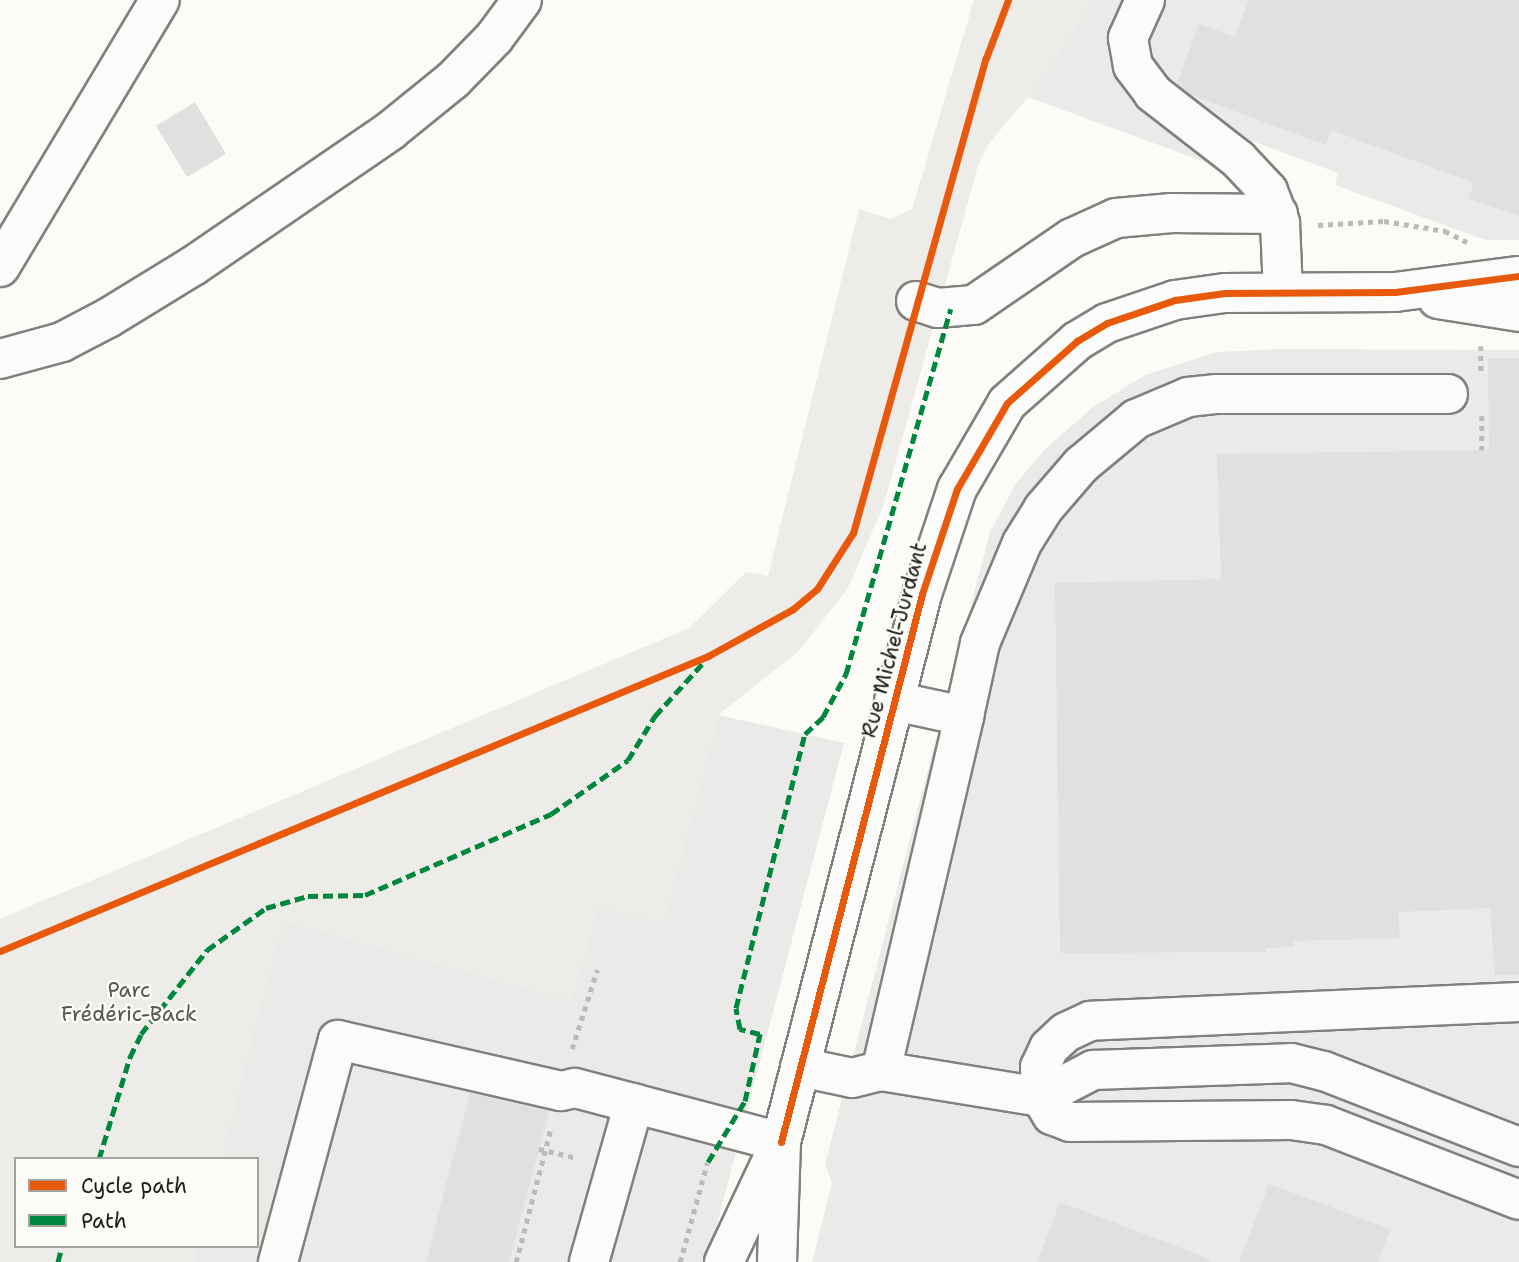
<!DOCTYPE html>
<html>
<head>
<meta charset="utf-8">
<style>
	body { margin:0 }
	#map { position:relative; width:1519px; height:1262px; overflow:hidden; background:#fcfbf8; font-family:"Shantell Sans",sans-serif }
	div>[style] { position:absolute }
	.built>* { inset:0; background:#ebeae8 }
	.green>* { inset:0; background:#edece8 }
	.building>* { inset:0; background:#e1e0de }
	.path>* { height:4.5px; margin-top:-2.25px; transform-origin:0; background:repeating-linear-gradient(90deg,#bbbab8 0 5px,transparent 0 10px) }
	.roads { filter:drop-shadow(2px 0 #81807f) drop-shadow(-2px 0 #81807f) drop-shadow(0 2px #81807f) drop-shadow(0 -2px #81807f) }
	.minor>* { height:38px; margin:-19px; padding:0 19px; transform-origin:19px; border-radius:19px; background:#fbfbf9 }
	.quiet>* { height:5px; margin-top:-2.5px; transform-origin:0; background:repeating-linear-gradient(90deg,#00873e 0 10px,transparent 0 15px) }
	.cycleway>* { height:7px; margin:-3.5px; padding:0 3.5px; transform-origin:3.5px; border-radius:3.5px; background:#e8590c }
	span { translate:-50% -50%; white-space:nowrap; text-align:center; line-height:1.15; -webkit-text-stroke:5px #fdfcf7; paint-order:stroke }
	.street-label { font-size:21px; color:#1c1c1c }
	.park-label { font-size:21px; color:#575655 }
	.legend { position:absolute; left:14px; top:1157px; width:245px; height:91px; box-sizing:border-box; background:#fdfcf7; border:2px solid #a3a29f; margin:0; padding:9px 12px; list-style:none; font-size:21px; color:#1c1c1c }
	.legend li { display:flex; align-items:center; gap:14px; height:35px }
	.legend b { width:35px; border:2px solid #a3a29f }
</style>
</head>
<body>
<div id="map">
	<div class="built">
		<i style="clip-path:polygon(1094px 0,1519px 0,1519px 240px,1485px 240px,1335px 185px,1338px 173px,1236px 135px,1224px 169px,1028px 97px)"></i>
		<i style="clip-path:polygon(1282px 349px,1519px 350px,1519px 1262px,812px 1262px,832px 1183px,825px 1164px,990px 532px,1015px 485px,1045px 449px,1092px 408px,1145px 375px,1217px 352px)"></i>
		<i style="clip-path:polygon(718px 715px,844px 743px,707px 1262px,193px 1262px,197px 1246px,257px 1246px,257px 1159px,220px 1159px,282px 920px,571px 1000px,598px 906px,663px 924px)"></i>
	</div>
	<div class="green">
		<i style="clip-path:polygon(974px 0,1094px 0,1028px 97px,987px 146px,978px 166px,884px 504px,848px 588px,799px 651px,718px 715px,663px 925px,598px 906px,571px 1000px,282px 920px,220px 1159px,16px 1159px,16px 1246px,197px 1246px,193px 1262px,0 1262px,0 919px,689px 628px,746px 572px,768px 576px,859px 209px,891px 219px,912px 209px)"></i>
	</div>
	<div class="building">
		<i style="clip-path:polygon(1249px 0,1519px 0,1519px 216px,1468px 198px,1474px 183px,1331px 130px,1326px 145px,1191px 95px,1177px 84px,1199px 24px,1235px 37px)"></i>
		<i style="clip-path:polygon(195px 102px,226px 154px,187px 177px,156px 126px)"></i>
		<i style="clip-path:polygon(1488px 358px,1519px 358px,1519px 975px,1495px 975px,1490px 908px,1398px 912px,1400px 938px,1294px 941px,1294px 947px,1266px 948px,1266px 952px,1060px 953px,1055px 583px,1221px 579px,1217px 454px,1489px 450px)"></i>
		<i style="clip-path:polygon(470px 1093px,549px 1111px,539px 1149px,509px 1262px,426px 1262px)"></i>
		<i style="clip-path:polygon(1269px 1184px,1390px 1229px,1378px 1262px,1239px 1262px)"></i>
		<i style="clip-path:polygon(1060px 1202px,1210px 1259px,1210px 1262px,1037px 1262px)"></i>
	</div>
	<div class="path">
		<i style="left:1318px;top:225px;width:66px;rotate:-3.5deg"></i>
		<i style="left:1384px;top:221px;width:62px;rotate:9.3deg"></i>
		<i style="left:1445px;top:231px;width:25px;rotate:27deg"></i>
		<i style="left:1481px;top:346px;width:26px;rotate:90deg"></i>
		<i style="left:1482px;top:416px;width:34px;rotate:90deg"></i>
		<i style="left:572px;top:1049px;width:83px;rotate:-72.4deg"></i>
		<i style="left:539px;top:1149px;width:40px;rotate:13deg"></i>
		<i style="left:516px;top:1262px;width:138px;rotate:-75.4deg"></i>
		<i style="left:680px;top:1262px;width:103px;rotate:-74.7deg"></i>
	</div>
	<div class="roads">
		<div class="minor">
			<i style="left:1145px;top:0;width:42px;rotate:114.1deg"></i>
			<i style="left:1128px;top:38px;width:28px;rotate:80deg"></i>
			<i style="left:1133px;top:66px;width:34px;rotate:53deg"></i>
			<i style="left:1153px;top:93px;width:108px;rotate:37.8deg"></i>
			<i style="left:1238px;top:159px;width:44px;rotate:46.8deg"></i>
			<i style="left:1268px;top:191px;width:34px;rotate:69deg"></i>
			<i style="left:1280px;top:223px;width:69px;rotate:87.5deg"></i>
			<i style="left:0;top:267px;width:311px;rotate:-59.1deg"></i>
			<i style="left:1438px;top:299px;width:82px;rotate:9.1deg"></i>
			<i style="left:916px;top:301px;width:23px;rotate:18deg"></i>
			<i style="left:938px;top:308px;width:36px;rotate:-5deg"></i>
			<i style="left:974px;top:305px;width:119px;rotate:-34.4deg"></i>
			<i style="left:1072px;top:238px;width:48px;rotate:-24.4deg"></i>
			<i style="left:1116px;top:218px;width:56px;rotate:-5.1deg"></i>
			<i style="left:1172px;top:213px;width:106px;rotate:0.5deg"></i>
			<i style="left:0;top:359px;width:64px;rotate:-15.3deg"></i>
			<i style="left:62px;top:342px;width:52px;rotate:-27.6deg"></i>
			<i style="left:108px;top:318px;width:100px;rotate:-31.5deg"></i>
			<i style="left:193px;top:266px;width:239px;rotate:-34.4deg"></i>
			<i style="left:390px;top:131px;width:81px;rotate:-39deg"></i>
			<i style="left:453px;top:80px;width:59px;rotate:-45.7deg"></i>
			<i style="left:494px;top:38px;width:47px;rotate:-53.6deg"></i>
			<i style="left:894px;top:701px;width:72px;rotate:12.1deg"></i>
			<i style="left:964px;top:716px;width:75px;rotate:-77.6deg"></i>
			<i style="left:980px;top:643px;width:108px;rotate:-67.2deg"></i>
			<i style="left:1022px;top:543px;width:40px;rotate:-58deg"></i>
			<i style="left:1043px;top:509px;width:58px;rotate:-49.2deg"></i>
			<i style="left:1081px;top:465px;width:72px;rotate:-39.9deg"></i>
			<i style="left:1136px;top:419px;width:56px;rotate:-22.9deg"></i>
			<i style="left:1188px;top:397px;width:29px;rotate:-6deg"></i>
			<i style="left:1217px;top:394px;width:231px"></i>
			<i style="left:1519px;top:1002px;width:429px;rotate:177.5deg"></i>
			<i style="left:1090px;top:1021px;width:26px;rotate:155deg"></i>
			<i style="left:1066px;top:1032px;width:23px;rotate:137deg"></i>
			<i style="left:1049px;top:1048px;width:21px;rotate:115deg"></i>
			<i style="left:1040px;top:1067px;width:30px;rotate:88deg"></i>
			<i style="left:1041px;top:1097px;width:21px;rotate:59deg"></i>
			<i style="left:1052px;top:1115px;width:19px;rotate:21deg"></i>
			<i style="left:1070px;top:1122px;width:221px;rotate:-0.5deg"></i>
			<i style="left:1291px;top:1120px;width:35px;rotate:8deg"></i>
			<i style="left:1326px;top:1125px;width:207px;rotate:21.2deg"></i>
			<i style="left:800px;top:1067px;width:53px;rotate:11.9deg"></i>
			<i style="left:852px;top:1078px;width:30px;rotate:-14deg"></i>
			<i style="left:881px;top:1071px;width:162px;rotate:9.2deg"></i>
			<i style="left:1041px;top:1097px;width:59px;rotate:-27.4deg"></i>
			<i style="left:1093px;top:1070px;width:198px;rotate:-2deg"></i>
			<i style="left:1291px;top:1063px;width:34px;rotate:14deg"></i>
			<i style="left:1324px;top:1071px;width:209px;rotate:21.3deg"></i>
			<i style="left:881px;top:1071px;width:365px;rotate:-76.8deg"></i>
			<i style="left:278px;top:1262px;width:230px;rotate:-74.9deg"></i>
			<i style="left:338px;top:1040px;width:229px;rotate:12.9deg"></i>
			<i style="left:561px;top:1091px;width:14px;rotate:-12deg"></i>
			<i style="left:575px;top:1088px;width:213px;rotate:14.7deg"></i>
			<i style="left:589px;top:1262px;width:165px;rotate:-74.2deg"></i>
			<i style="left:724px;top:1262px;width:117px;rotate:-64.7deg"></i>
			<i style="left:777px;top:1262px;width:120px;rotate:-88.1deg"></i>
			<i style="left:781px;top:1142px;width:566px;rotate:-75.57deg"></i>
			<i style="left:922px;top:594px;width:111px;rotate:-71.6deg"></i>
			<i style="left:957px;top:489px;width:99px;rotate:-59.8deg"></i>
			<i style="left:1007px;top:403px;width:94px;rotate:-41.5deg"></i>
			<i style="left:1077px;top:341px;width:35px;rotate:-31deg"></i>
			<i style="left:1107px;top:323px;width:72px;rotate:-18.7deg"></i>
			<i style="left:1175px;top:300px;width:50px;rotate:-8deg"></i>
			<i style="left:1225px;top:293px;width:170px;rotate:-0.3deg"></i>
			<i style="left:1395px;top:292px;width:125px;rotate:-7.4deg"></i>
		</div>
	</div>
	<div class="quiet">
		<i style="left:99px;top:1159px;width:107px;rotate:-73.1deg"></i>
		<i style="left:130px;top:1057px;width:25px;rotate:-64deg"></i>
		<i style="left:141px;top:1034px;width:107px;rotate:-51.8deg"></i>
		<i style="left:207px;top:950px;width:72px;rotate:-35.4deg"></i>
		<i style="left:266px;top:908px;width:44px;rotate:-15.9deg"></i>
		<i style="left:308px;top:896px;width:57px;rotate:-1deg"></i>
		<i style="left:365px;top:895px;width:203px;rotate:-23.5deg"></i>
		<i style="left:551px;top:814px;width:94px;rotate:-35deg"></i>
		<i style="left:628px;top:760px;width:52px;rotate:-58.5deg"></i>
		<i style="left:655px;top:716px;width:73px;rotate:-47.8deg"></i>
		<i style="left:708px;top:1162px;width:71px;rotate:-58.8deg"></i>
		<i style="left:745px;top:1101px;width:69px;rotate:-77.4deg"></i>
		<i style="left:760px;top:1034px;width:21px;rotate:-166deg"></i>
		<i style="left:740px;top:1029px;width:21px;rotate:-101deg"></i>
		<i style="left:736px;top:1008px;width:283px;rotate:-75.9deg"></i>
		<i style="left:805px;top:734px;width:25px;rotate:-43deg"></i>
		<i style="left:823px;top:717px;width:49px;rotate:-61.9deg"></i>
		<i style="left:846px;top:674px;width:380px;rotate:-74deg"></i>
		<i style="left:58px;top:1262px;width:16px;rotate:-76deg"></i>
	</div>
	<div class="cycleway">
		<i style="left:0;top:951px;width:767px;rotate:-22.62deg"></i>
		<i style="left:708px;top:656px;width:97px;rotate:-28.9deg"></i>
		<i style="left:793px;top:609px;width:31px;rotate:-40deg"></i>
		<i style="left:817px;top:589px;width:67px;rotate:-57.3deg"></i>
		<i style="left:853px;top:533px;width:493px;rotate:-74.4deg"></i>
		<i style="left:986px;top:58px;width:62px;rotate:-69.2deg"></i>
		<i style="left:781px;top:1142px;width:566px;rotate:-75.57deg"></i>
		<i style="left:922px;top:594px;width:111px;rotate:-71.6deg"></i>
		<i style="left:957px;top:489px;width:99px;rotate:-59.8deg"></i>
		<i style="left:1007px;top:403px;width:94px;rotate:-41.5deg"></i>
		<i style="left:1077px;top:341px;width:35px;rotate:-31deg"></i>
		<i style="left:1107px;top:323px;width:72px;rotate:-18.7deg"></i>
		<i style="left:1175px;top:300px;width:50px;rotate:-8deg"></i>
		<i style="left:1225px;top:293px;width:170px;rotate:-0.3deg"></i>
		<i style="left:1395px;top:292px;width:125px;rotate:-7.4deg"></i>
	</div>
	<div class="street-label">
		<span style="left:894px;top:640px;rotate:-75deg">Rue Michel-Jurdant</span>
	</div>
	<div class="park-label">
		<span style="left:129px;top:1002px">Parc<br>Frédéric-Back</span>
	</div>
	<ul class="legend">
	<li><b style="height:9px;background:#e8590c"></b>Cycle path</li>
	<li><b style="height:9px;background:#00873e"></b>Path</li>
	</ul>
</div>
</body>
</html>
